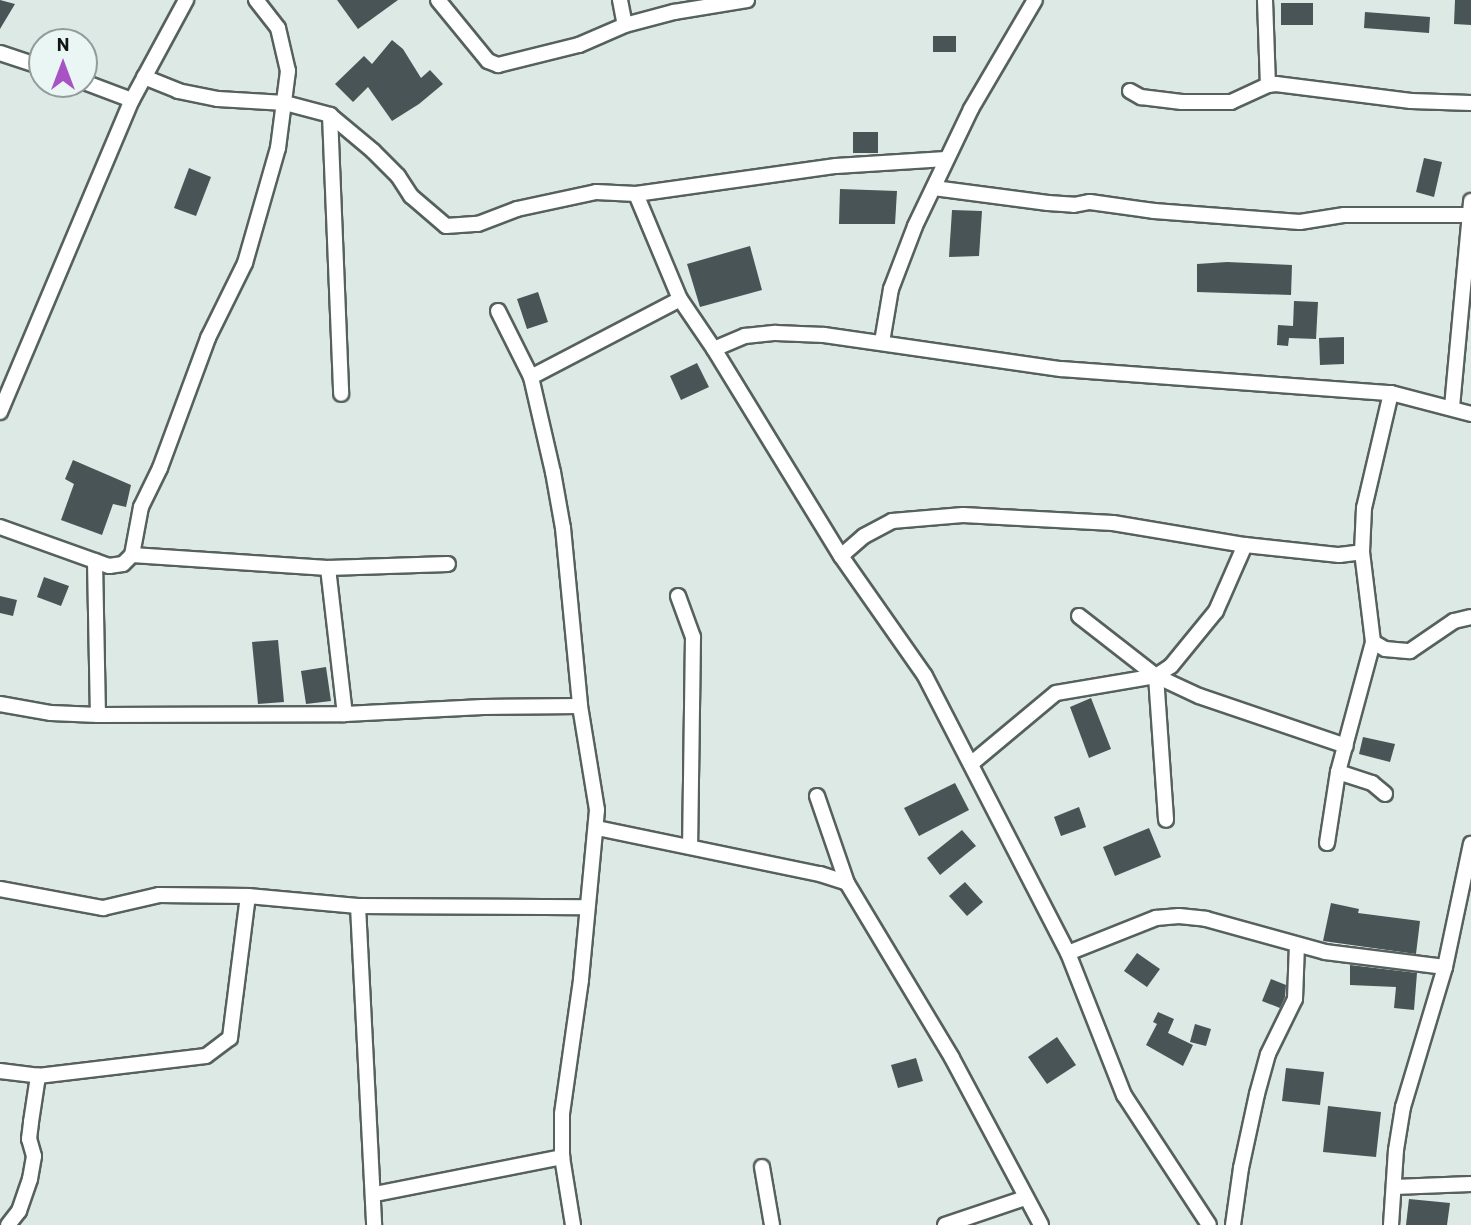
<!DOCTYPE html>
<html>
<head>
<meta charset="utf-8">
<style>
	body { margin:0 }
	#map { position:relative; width:1471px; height:1225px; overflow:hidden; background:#dce9e5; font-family:Barlow,sans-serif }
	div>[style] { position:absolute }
	.building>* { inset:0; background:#495456 }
	.roads { filter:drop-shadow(2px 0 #56615e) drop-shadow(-2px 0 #56615e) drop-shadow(0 2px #56615e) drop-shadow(0 -2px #56615e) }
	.street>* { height:14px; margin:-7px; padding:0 7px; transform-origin:7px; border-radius:7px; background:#fff }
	span { translate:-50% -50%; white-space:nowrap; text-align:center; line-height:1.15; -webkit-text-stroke:7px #e9f6f3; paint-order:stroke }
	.north { position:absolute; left:28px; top:28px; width:70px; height:70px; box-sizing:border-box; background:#e9f6f3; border:2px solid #939c9a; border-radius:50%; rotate:0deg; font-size:19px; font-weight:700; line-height:28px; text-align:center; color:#111514 }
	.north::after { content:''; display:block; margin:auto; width:24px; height:32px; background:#a753c3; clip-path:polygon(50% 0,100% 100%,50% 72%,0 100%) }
</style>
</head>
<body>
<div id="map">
	<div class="building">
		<i style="clip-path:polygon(0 0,15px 4px,0 29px)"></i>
		<i style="clip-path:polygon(337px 0,398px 0,358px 29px)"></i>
		<i style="clip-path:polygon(1455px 0,1471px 0,1471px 25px,1454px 24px)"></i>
		<i style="clip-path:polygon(1281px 3px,1313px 3px,1313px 25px,1281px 25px)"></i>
		<i style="clip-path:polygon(1365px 12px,1430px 17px,1429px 33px,1364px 28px)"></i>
		<i style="clip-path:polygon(933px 36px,956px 36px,956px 52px,933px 52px)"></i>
		<i style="clip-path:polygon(392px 40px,403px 49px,421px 78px,430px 70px,443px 84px,419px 104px,392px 121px,368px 87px,353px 102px,335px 84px,364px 56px,372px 64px)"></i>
		<i style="clip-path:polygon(853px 132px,878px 132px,878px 153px,853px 153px)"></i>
		<i style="clip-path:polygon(1424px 158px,1442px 162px,1434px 197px,1416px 192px)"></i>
		<i style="clip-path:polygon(189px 168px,211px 177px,196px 216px,174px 208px)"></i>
		<i style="clip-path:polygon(840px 189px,897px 191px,895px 224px,839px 224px)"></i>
		<i style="clip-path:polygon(952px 210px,982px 211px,979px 256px,949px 257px)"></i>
		<i style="clip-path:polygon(750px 246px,762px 290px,700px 307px,687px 264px)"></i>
		<i style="clip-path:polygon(1227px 262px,1292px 265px,1291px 295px,1197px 292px,1197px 264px)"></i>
		<i style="clip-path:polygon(538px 292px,548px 322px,527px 329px,517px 299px)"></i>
		<i style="clip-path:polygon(1294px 301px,1318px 302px,1316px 339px,1289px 338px,1288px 346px,1277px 345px,1278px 325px,1293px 326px)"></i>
		<i style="clip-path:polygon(1344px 337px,1344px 364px,1320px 365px,1319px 338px)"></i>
		<i style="clip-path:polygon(697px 363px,709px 387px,681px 400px,670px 376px)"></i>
		<i style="clip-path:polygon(73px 460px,131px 485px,126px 507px,113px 504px,102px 535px,61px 520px,74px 484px,65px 479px)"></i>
		<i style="clip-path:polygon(44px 577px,69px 586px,61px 606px,37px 597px)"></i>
		<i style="clip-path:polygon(0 596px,17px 600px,13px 616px,0 613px)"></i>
		<i style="clip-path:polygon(278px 640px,284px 702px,258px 704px,252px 642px)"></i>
		<i style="clip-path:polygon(326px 667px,331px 701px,306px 704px,301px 671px)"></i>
		<i style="clip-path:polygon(1091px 698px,1111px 749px,1089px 758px,1070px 707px)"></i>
		<i style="clip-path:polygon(1363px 737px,1395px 744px,1390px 762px,1359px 754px)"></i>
		<i style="clip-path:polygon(955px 783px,969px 810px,919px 836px,904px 808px)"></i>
		<i style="clip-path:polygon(1079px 807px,1086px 827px,1061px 836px,1054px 817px)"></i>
		<i style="clip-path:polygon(1149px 828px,1161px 857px,1115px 876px,1103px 847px)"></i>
		<i style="clip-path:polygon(962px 830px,976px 846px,940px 875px,927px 858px)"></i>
		<i style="clip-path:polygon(965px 882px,983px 902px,967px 916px,949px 896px)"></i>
		<i style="clip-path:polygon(1331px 903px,1359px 909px,1358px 913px,1420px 921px,1416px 954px,1323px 941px)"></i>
		<i style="clip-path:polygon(1137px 953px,1160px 969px,1147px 987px,1124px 971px)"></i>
		<i style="clip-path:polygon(1350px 965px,1417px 973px,1414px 1010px,1394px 1008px,1396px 987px,1350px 985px)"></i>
		<i style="clip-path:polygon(1271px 979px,1286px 985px,1285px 997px,1280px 1008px,1262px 1001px)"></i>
		<i style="clip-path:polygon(1158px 1012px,1174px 1019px,1168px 1033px,1193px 1045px,1183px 1066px,1146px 1045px,1157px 1024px,1153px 1022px)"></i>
		<i style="clip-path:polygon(1195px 1024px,1211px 1029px,1206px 1046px,1190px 1042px)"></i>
		<i style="clip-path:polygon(1057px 1037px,1076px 1065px,1047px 1084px,1028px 1057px)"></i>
		<i style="clip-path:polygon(916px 1058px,923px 1081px,898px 1088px,891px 1065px)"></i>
		<i style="clip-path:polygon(1286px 1068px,1324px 1072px,1320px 1105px,1282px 1101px)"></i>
		<i style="clip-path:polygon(1328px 1106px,1381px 1112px,1376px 1157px,1323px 1152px)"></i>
		<i style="clip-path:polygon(1409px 1199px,1450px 1203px,1447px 1225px,1406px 1225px)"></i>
	</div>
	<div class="roads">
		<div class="street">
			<i style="left:438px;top:0;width:79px;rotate:50.7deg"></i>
			<i style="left:488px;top:61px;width:11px;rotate:22deg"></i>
			<i style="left:498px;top:65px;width:83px;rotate:-13.9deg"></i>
			<i style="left:579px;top:45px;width:50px;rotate:-23.5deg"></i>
			<i style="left:625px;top:25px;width:51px;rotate:-14.9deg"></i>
			<i style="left:674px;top:12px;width:74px;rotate:-9.3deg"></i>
			<i style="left:620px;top:0;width:25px;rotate:79deg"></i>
			<i style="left:1265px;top:0;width:85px;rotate:88deg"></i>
			<i style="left:0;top:53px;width:44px;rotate:18.4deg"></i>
			<i style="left:144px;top:77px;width:37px;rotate:22deg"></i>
			<i style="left:178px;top:91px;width:41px;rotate:11.3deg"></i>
			<i style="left:218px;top:99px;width:67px;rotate:3.4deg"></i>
			<i style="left:285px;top:103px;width:47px;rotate:14.9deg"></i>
			<i style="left:330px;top:115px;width:56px;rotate:39.9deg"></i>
			<i style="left:373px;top:151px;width:35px;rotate:45deg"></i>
			<i style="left:398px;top:176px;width:24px;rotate:57deg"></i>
			<i style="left:411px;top:196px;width:46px;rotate:40.6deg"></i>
			<i style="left:446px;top:226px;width:32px;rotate:-4deg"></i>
			<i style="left:478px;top:224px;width:42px;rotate:-21deg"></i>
			<i style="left:517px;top:209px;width:81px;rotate:-12.1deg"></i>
			<i style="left:596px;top:192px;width:40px;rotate:2.9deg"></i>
			<i style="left:636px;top:194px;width:202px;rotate:-8deg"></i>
			<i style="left:836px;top:166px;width:110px;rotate:-3.6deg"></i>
			<i style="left:84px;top:82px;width:51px;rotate:20.6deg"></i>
			<i style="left:1130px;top:91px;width:13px;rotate:29deg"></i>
			<i style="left:1141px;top:97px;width:41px;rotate:7deg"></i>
			<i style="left:1182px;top:102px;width:49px"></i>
			<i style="left:1231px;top:102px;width:41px;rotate:-24.7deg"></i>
			<i style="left:1268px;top:85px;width:8px;rotate:-7deg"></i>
			<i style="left:1276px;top:84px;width:136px;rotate:7.2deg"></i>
			<i style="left:1411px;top:101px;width:60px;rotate:1.9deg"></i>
			<i style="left:330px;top:115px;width:279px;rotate:87.7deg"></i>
			<i style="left:934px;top:188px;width:115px;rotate:7.5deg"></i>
			<i style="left:1048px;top:203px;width:26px;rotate:4deg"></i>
			<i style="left:1074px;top:205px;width:16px;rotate:-11deg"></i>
			<i style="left:1090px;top:202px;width:65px;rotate:8deg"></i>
			<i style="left:1154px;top:211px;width:146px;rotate:4.3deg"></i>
			<i style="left:1300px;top:222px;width:45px;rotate:-9deg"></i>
			<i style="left:1344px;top:215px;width:125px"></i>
			<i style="left:636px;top:194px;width:114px;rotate:67.3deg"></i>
			<i style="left:680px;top:299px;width:60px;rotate:55.8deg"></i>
			<i style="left:714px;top:349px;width:243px;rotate:58.5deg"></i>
			<i style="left:841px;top:556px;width:146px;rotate:55deg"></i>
			<i style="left:925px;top:676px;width:312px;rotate:62.7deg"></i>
			<i style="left:1068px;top:953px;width:153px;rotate:68.5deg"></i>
			<i style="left:1124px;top:1095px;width:155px;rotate:56.8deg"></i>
			<i style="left:498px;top:311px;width:74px;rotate:63.4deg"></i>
			<i style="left:531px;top:377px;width:98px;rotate:77deg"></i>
			<i style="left:553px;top:472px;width:57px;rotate:79.9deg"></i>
			<i style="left:563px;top:528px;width:179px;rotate:84.5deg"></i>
			<i style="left:580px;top:706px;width:105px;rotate:80.7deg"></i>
			<i style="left:597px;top:810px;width:171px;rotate:95.4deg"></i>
			<i style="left:581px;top:980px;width:135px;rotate:98.1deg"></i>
			<i style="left:562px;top:1114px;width:43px;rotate:90deg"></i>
			<i style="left:562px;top:1157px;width:69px;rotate:80.8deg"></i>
			<i style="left:882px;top:342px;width:54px;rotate:-80.4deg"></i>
			<i style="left:891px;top:289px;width:67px;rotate:-69.1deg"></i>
			<i style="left:915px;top:226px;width:130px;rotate:-64.4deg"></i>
			<i style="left:971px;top:109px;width:126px;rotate:-59.6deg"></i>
			<i style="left:714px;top:349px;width:34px;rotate:-23deg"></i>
			<i style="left:745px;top:336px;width:31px;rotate:-6deg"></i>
			<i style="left:776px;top:333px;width:48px;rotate:2.4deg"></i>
			<i style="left:824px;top:335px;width:239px;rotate:8.2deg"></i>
			<i style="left:1061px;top:369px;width:331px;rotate:4.2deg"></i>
			<i style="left:1391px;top:393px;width:83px;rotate:14.7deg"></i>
			<i style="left:531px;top:377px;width:168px;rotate:-27.6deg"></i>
			<i style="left:1391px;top:393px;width:118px;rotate:103.2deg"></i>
			<i style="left:1364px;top:508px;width:44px;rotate:92.6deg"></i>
			<i style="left:1362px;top:552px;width:91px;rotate:83deg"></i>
			<i style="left:1373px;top:642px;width:14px;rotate:30deg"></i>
			<i style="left:1385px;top:649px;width:25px;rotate:5deg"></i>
			<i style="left:1410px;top:651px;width:53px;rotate:-34.3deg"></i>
			<i style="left:1454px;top:621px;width:17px;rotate:-13deg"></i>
			<i style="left:1452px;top:407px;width:207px;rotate:-84.7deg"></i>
			<i style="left:0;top:412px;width:339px;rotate:-67.1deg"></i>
			<i style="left:132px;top:100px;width:114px;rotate:-61.6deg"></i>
			<i style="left:0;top:527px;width:116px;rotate:19.7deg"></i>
			<i style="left:109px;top:566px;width:14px;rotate:-8deg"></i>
			<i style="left:123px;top:564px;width:13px;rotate:-45deg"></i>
			<i style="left:132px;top:555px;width:49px;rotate:-79.4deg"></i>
			<i style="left:141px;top:507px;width:43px;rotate:-64deg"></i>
			<i style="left:160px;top:468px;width:139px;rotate:-69.7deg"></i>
			<i style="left:208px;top:338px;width:84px;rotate:-63.7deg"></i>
			<i style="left:245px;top:263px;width:120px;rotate:-74deg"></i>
			<i style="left:278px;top:148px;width:78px;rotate:-82.6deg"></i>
			<i style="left:288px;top:71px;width:44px;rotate:-103.1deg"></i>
			<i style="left:278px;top:28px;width:36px;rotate:-128deg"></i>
			<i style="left:132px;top:555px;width:196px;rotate:3.8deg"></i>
			<i style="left:328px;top:568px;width:120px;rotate:-1.9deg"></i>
			<i style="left:841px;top:556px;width:30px;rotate:-41deg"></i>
			<i style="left:864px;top:536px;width:32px;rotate:-28deg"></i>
			<i style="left:892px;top:521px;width:71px;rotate:-4.8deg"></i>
			<i style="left:963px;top:515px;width:150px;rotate:3.1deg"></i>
			<i style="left:1113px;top:523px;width:134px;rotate:9.5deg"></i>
			<i style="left:1245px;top:545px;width:95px;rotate:6.1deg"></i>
			<i style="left:1339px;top:555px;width:23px;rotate:-7deg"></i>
			<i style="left:95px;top:561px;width:154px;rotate:88.9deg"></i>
			<i style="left:328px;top:568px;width:147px;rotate:83.4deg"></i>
			<i style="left:678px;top:596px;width:44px;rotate:69.9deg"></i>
			<i style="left:693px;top:637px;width:210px;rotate:90.8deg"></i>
			<i style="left:1079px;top:616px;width:98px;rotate:37.9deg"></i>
			<i style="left:1156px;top:676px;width:47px;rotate:24.9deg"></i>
			<i style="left:1199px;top:696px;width:155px;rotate:18.8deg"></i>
			<i style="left:1156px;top:676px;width:144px;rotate:86deg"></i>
			<i style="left:0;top:704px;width:52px;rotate:10deg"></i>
			<i style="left:51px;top:713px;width:47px;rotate:2.4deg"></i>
			<i style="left:98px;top:715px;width:247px;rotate:-0.2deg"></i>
			<i style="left:345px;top:714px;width:138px;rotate:-2.9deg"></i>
			<i style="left:483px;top:707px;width:97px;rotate:-0.6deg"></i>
			<i style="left:972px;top:763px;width:109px;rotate:-39.8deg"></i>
			<i style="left:1056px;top:693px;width:101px;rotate:-9.6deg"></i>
			<i style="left:1156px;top:676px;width:18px;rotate:-34deg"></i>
			<i style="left:1171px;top:666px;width:71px;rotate:-50.7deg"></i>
			<i style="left:1216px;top:611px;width:72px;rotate:-66.3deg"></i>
			<i style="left:1338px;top:772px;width:36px;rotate:18deg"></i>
			<i style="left:1372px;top:783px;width:17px;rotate:40deg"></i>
			<i style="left:817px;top:796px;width:92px;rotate:71deg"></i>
			<i style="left:847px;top:883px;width:204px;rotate:59deg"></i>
			<i style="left:952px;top:1058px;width:189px;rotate:61.9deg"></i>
			<i style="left:597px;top:828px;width:228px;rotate:11.7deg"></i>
			<i style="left:820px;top:874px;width:28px;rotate:18deg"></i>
			<i style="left:1327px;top:843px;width:72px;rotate:-81.2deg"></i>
			<i style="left:1338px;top:772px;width:135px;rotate:-74.9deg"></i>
			<i style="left:0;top:889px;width:105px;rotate:10.5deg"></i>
			<i style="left:103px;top:908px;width:57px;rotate:-13.1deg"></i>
			<i style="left:159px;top:895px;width:89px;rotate:0.6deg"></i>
			<i style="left:248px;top:896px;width:110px;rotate:5.2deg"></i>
			<i style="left:358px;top:906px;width:229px;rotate:0.3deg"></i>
			<i style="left:358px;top:906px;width:319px;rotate:87.1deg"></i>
			<i style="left:1068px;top:953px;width:95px;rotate:-21.7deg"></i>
			<i style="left:1156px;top:918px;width:23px;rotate:-5deg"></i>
			<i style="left:1179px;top:916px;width:27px;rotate:6deg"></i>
			<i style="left:1206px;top:919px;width:123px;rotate:15.5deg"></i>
			<i style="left:1325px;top:952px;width:121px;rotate:7.1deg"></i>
			<i style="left:0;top:1071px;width:38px;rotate:7deg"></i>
			<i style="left:38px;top:1076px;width:169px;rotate:-6.8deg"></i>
			<i style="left:206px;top:1056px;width:30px;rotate:-37deg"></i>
			<i style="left:230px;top:1038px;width:143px;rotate:-82.8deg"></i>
			<i style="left:762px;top:1167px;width:59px;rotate:80.2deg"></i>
			<i style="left:1394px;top:1187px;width:77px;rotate:-2.2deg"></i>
			<i style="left:375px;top:1194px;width:191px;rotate:-11.2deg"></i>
			<i style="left:8px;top:1225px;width:18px;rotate:-52deg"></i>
			<i style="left:19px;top:1211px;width:34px;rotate:-71deg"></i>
			<i style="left:30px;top:1179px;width:23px;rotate:-80deg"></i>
			<i style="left:34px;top:1156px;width:18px;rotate:-106deg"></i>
			<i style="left:29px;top:1139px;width:17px;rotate:-83deg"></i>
			<i style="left:31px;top:1122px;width:47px;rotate:-81.3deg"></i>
			<i style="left:945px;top:1225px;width:84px;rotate:-18.6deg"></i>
			<i style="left:1233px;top:1225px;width:58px;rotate:-82deg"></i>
			<i style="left:1241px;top:1168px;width:76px;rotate:-77.8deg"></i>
			<i style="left:1257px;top:1094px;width:41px;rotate:-74.6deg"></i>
			<i style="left:1268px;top:1054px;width:61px;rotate:-63.9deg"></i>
			<i style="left:1295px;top:999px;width:54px;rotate:-87.9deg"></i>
			<i style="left:1391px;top:1225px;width:75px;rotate:-86.2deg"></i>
			<i style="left:1396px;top:1150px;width:44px;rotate:-80.8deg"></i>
			<i style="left:1403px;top:1107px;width:146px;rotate:-73.3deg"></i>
			<i style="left:1445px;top:967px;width:126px;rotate:-78.1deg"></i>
		</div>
	</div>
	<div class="north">N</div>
</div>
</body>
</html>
